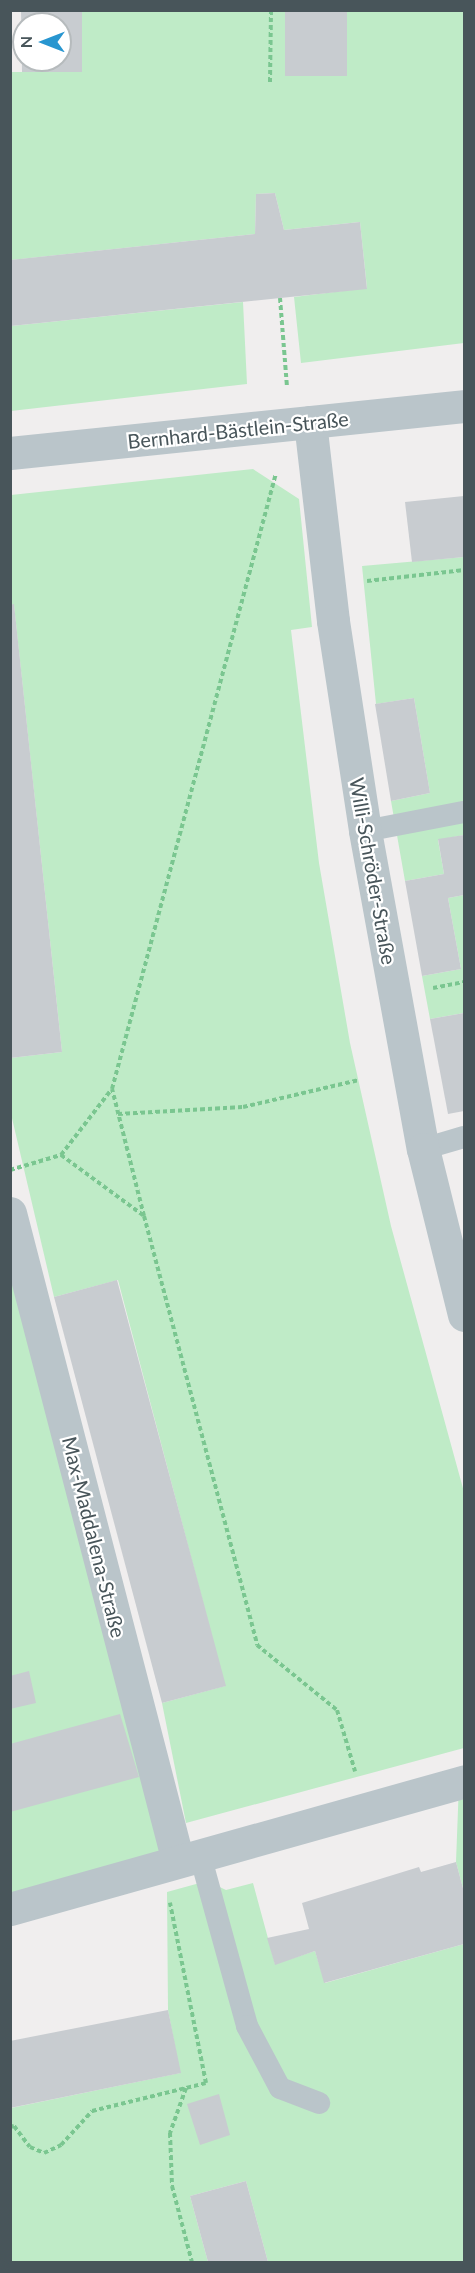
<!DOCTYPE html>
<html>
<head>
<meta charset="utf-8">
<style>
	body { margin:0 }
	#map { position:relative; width:475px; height:2273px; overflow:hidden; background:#f0eeee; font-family:Lato,sans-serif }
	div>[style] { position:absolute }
	.green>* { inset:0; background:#bfebc7 }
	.building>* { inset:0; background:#c8ccd0 }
	.path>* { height:4px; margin-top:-2px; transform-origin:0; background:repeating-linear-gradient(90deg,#7ac690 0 4.5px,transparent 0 7.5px) }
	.service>* { height:22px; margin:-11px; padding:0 11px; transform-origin:11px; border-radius:11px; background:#bac5ca }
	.minor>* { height:33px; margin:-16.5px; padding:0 16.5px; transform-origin:16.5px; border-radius:16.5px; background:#bac5ca }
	span { translate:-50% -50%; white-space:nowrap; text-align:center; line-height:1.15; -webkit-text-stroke:4.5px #fff; paint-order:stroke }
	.street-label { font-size:20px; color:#48555a }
	.frame { position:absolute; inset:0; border:12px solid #48555a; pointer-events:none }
	.north { position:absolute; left:12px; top:12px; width:60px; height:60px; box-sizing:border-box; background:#fff; border:2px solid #b6bbbd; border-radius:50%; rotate:270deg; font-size:16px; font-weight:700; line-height:24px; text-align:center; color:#48555a }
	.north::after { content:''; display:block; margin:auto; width:21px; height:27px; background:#2896d0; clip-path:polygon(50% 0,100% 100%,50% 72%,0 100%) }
</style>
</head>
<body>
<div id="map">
	<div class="green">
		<i style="clip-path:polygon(82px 11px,285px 11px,285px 76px,346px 76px,347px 11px,464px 11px,464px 343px,301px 363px,294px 297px,367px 288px,360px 222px,284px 230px,275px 193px,256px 194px,255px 234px,11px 260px,10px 72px,82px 72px)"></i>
		<i style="clip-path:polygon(243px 302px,247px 384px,11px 411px,11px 323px,11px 326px)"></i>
		<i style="clip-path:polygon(253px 469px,299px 499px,312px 627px,291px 630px,319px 863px,350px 1043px,391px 1226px,464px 1492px,464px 1748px,186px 1823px,162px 1703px,225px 1686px,118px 1280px,54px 1297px,11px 1114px,10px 1058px,62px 1052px,14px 605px,11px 605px,11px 495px)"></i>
		<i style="clip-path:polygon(464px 557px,464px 835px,438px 840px,444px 874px,405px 881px,391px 801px,430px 793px,414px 698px,376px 704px,362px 566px)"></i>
		<i style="clip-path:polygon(464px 895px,464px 1013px,430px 1019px,422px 976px,461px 969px,448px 898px)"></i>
		<i style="clip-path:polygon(10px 1213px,178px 1861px,10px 1909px)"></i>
		<i style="clip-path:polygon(464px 1781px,464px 1892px,456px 1862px,459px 1783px)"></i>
		<i style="clip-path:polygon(207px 1881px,226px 1890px,253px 1883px,275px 1964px,315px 1951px,325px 1983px,464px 1944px,464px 2262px,268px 2262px,246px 2181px,190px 2196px,208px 2262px,11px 2262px,11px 2108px,180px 2073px,168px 2010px,167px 1892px)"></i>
	</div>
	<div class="building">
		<i style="clip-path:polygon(evenodd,21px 10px,82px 10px,82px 72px,22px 72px,21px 10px,24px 24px,60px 24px,60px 60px,24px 60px,24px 24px)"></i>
		<i style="clip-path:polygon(285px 10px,347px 10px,347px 76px,285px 76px)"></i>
		<i style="clip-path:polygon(275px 193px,284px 230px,360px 222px,367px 289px,11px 326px,10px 260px,255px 234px,256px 194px)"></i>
		<i style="clip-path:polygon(464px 496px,464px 557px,412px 562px,405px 502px)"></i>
		<i style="clip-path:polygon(14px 604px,62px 1052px,10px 1058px,10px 605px)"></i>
		<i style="clip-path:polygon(414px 698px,430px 793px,391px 801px,375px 704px)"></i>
		<i style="clip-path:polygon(464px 835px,464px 895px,448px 898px,461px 969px,422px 976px,405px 881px,444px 874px,438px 839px)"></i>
		<i style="clip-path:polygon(464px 1013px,464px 1111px,448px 1114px,430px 1019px)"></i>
		<i style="clip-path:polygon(117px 1280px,226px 1686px,162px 1703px,54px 1297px)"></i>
		<i style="clip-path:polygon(29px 1671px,36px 1703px,10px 1709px,10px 1676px)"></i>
		<i style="clip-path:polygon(120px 1714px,139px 1777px,10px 1812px,10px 1744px)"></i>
		<i style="clip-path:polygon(456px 1862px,464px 1892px,464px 1944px,324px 1983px,315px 1951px,275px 1965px,267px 1938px,309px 1929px,302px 1903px,419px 1867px,421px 1872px)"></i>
		<i style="clip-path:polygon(168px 2010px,181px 2073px,10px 2108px,10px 2041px)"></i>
		<i style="clip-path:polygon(219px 2094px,230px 2135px,200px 2145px,187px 2104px)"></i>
		<i style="clip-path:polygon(246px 2181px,268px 2262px,208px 2262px,190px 2196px)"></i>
	</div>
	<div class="path">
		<i style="left:270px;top:82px;width:72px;rotate:-89.2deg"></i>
		<i style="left:280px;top:298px;width:88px;rotate:85.5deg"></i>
		<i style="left:367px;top:581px;width:98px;rotate:-6.5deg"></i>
		<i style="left:433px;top:988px;width:32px;rotate:-11deg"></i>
		<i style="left:118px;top:1114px;width:125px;rotate:-3.2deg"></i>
		<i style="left:243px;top:1107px;width:119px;rotate:-13.1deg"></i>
		<i style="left:61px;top:1155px;width:82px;rotate:-52.4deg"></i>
		<i style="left:10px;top:1170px;width:53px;rotate:-16.4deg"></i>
		<i style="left:61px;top:1155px;width:103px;rotate:36.3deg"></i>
		<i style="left:144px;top:1216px;width:131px;rotate:-104.1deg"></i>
		<i style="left:112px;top:1089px;width:637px;rotate:-75.09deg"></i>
		<i style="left:144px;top:1216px;width:444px;rotate:75.2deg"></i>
		<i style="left:257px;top:1645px;width:103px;rotate:39.1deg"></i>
		<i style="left:337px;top:1710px;width:64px;rotate:73.6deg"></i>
		<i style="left:186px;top:2088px;width:48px;rotate:109.6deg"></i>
		<i style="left:170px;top:2133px;width:53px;rotate:87.8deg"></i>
		<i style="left:172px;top:2186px;width:79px;rotate:75.3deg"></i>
		<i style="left:10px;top:2127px;width:4px;rotate:-14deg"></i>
		<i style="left:14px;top:2126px;width:26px;rotate:53deg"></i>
		<i style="left:30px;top:2147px;width:15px;rotate:23deg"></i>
		<i style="left:44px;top:2153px;width:19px;rotate:-25deg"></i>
		<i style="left:61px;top:2145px;width:46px;rotate:-47.6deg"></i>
		<i style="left:92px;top:2111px;width:117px;rotate:-13.8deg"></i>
		<i style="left:206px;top:2083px;width:184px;rotate:-101.3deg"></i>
	</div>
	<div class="service">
		<i style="left:365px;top:831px;width:101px;rotate:-10.9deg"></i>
		<i style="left:423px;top:1149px;width:43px;rotate:-16.3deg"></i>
		<i style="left:200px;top:1855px;width:177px;rotate:74.6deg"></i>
		<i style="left:247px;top:2026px;width:70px;rotate:62deg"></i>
		<i style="left:280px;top:2088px;width:42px;rotate:21deg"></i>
	</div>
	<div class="minor">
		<i style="left:310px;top:422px;width:200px;rotate:83.4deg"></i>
		<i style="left:333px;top:621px;width:212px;rotate:81.3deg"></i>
		<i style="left:365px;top:831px;width:323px;rotate:79.7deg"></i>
		<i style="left:423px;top:1149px;width:171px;rotate:76.1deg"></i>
		<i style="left:10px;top:453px;width:456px;rotate:-5.9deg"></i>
		<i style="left:10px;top:1213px;width:669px;rotate:75.47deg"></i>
		<i style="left:10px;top:1909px;width:472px;rotate:-15.7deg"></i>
	</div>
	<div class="street-label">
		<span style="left:238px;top:430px;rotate:-6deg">Bernhard-Bästlein-Straße</span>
		<span style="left:373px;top:871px;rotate:80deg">Willi-Schröder-Straße</span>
		<span style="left:94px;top:1537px;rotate:76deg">Max-Maddalena-Straße</span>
	</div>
	<div class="frame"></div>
	<div class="north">N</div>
</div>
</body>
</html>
